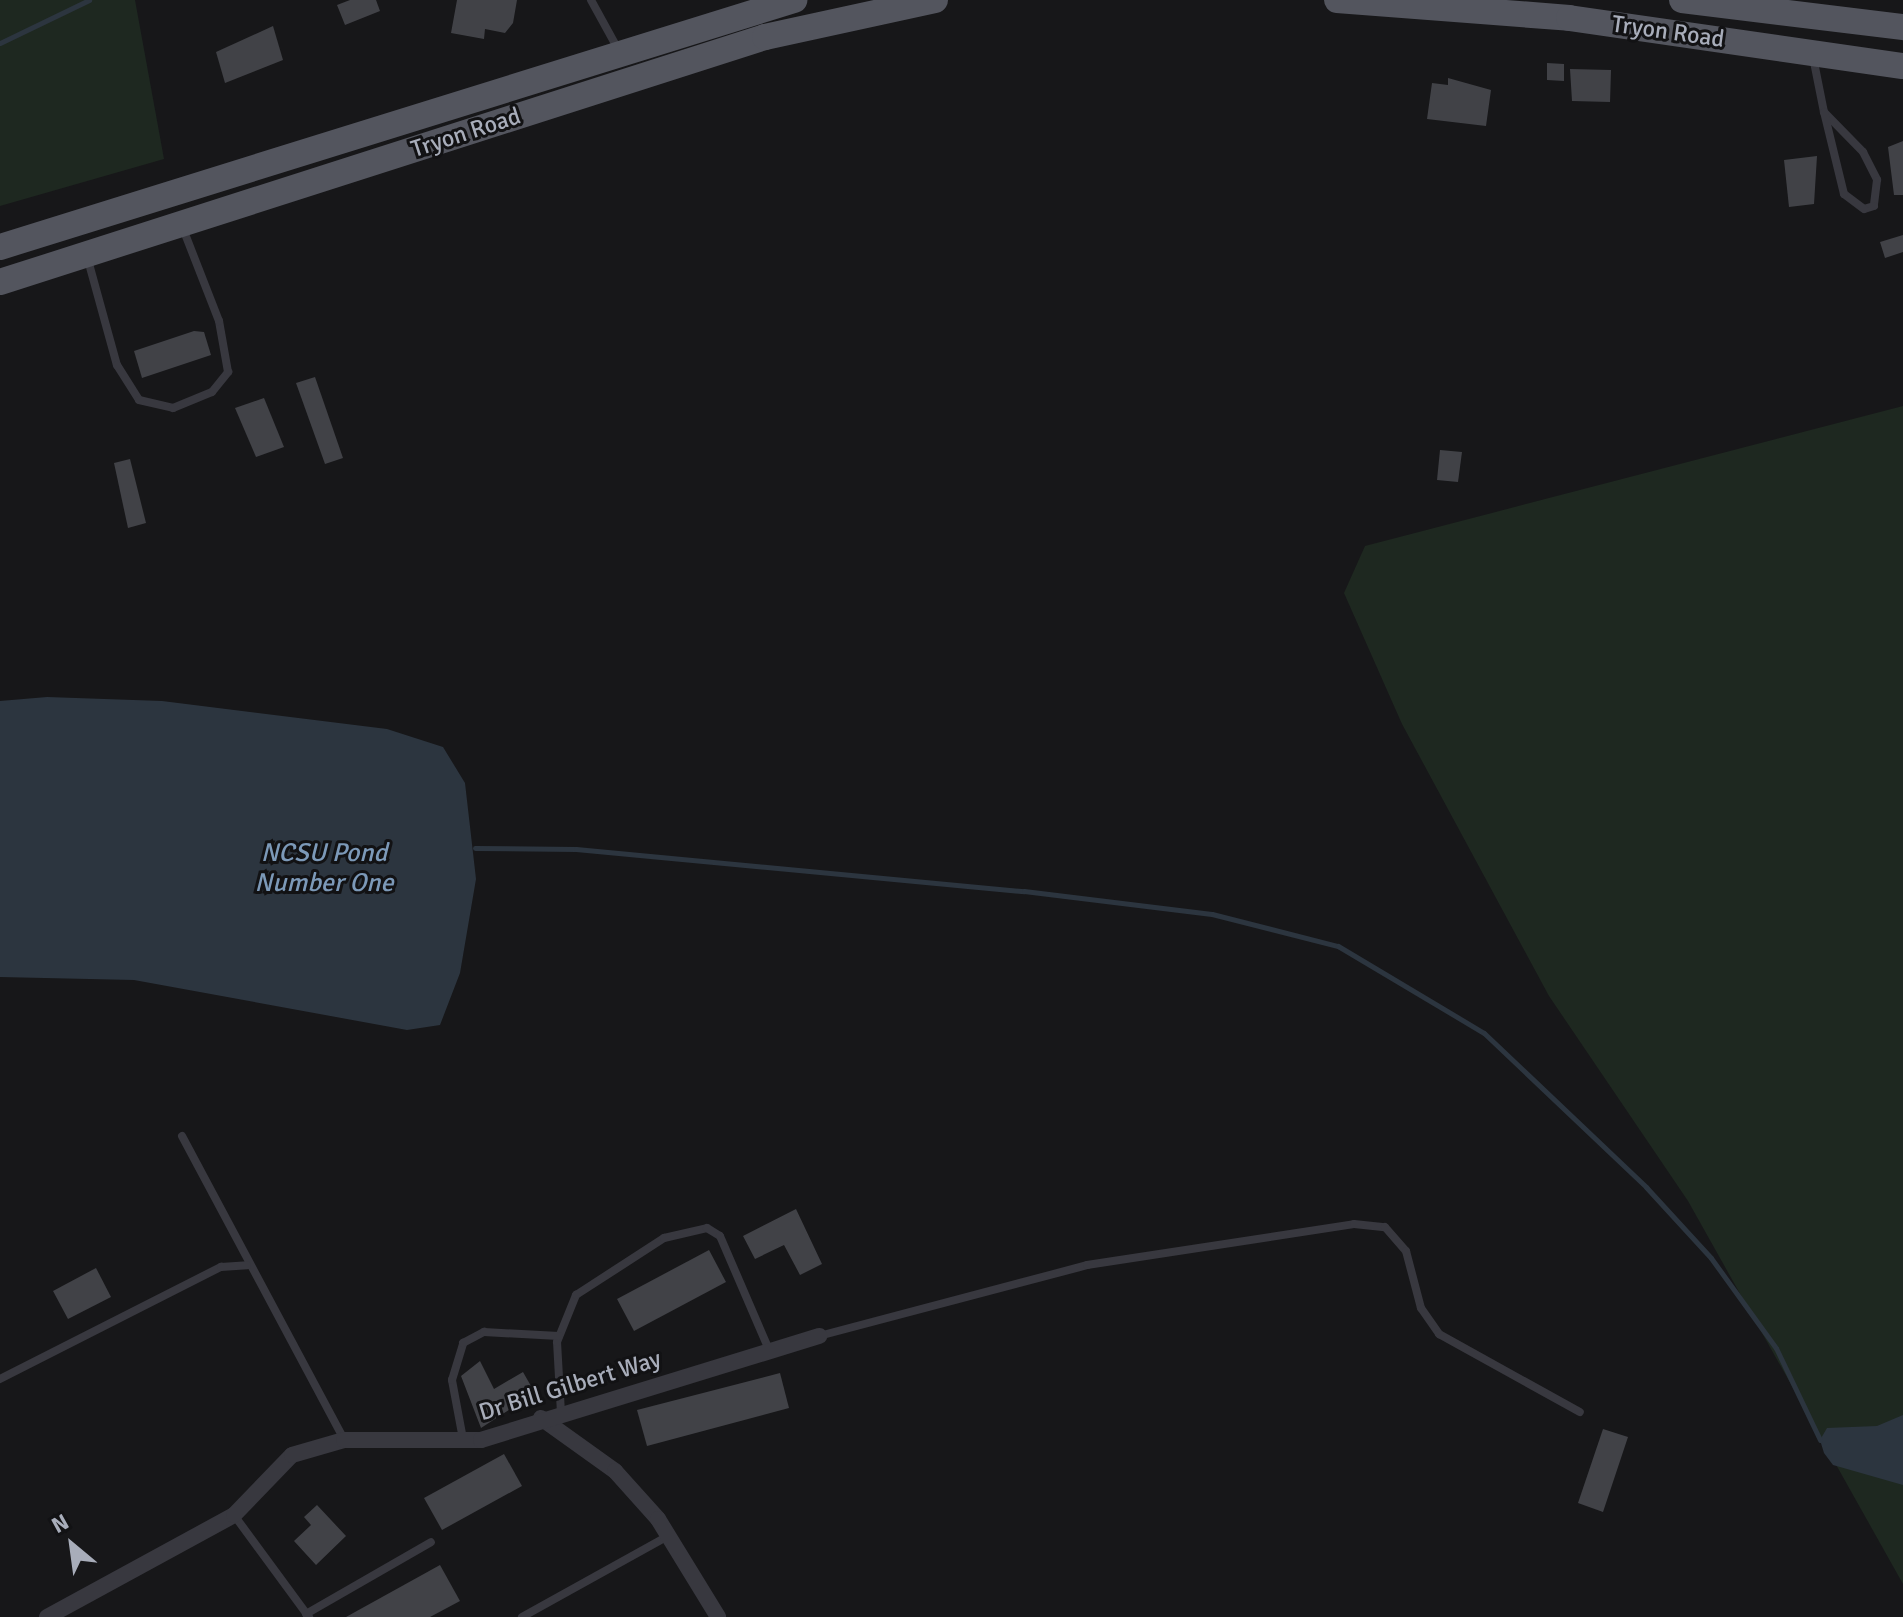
<!DOCTYPE html>
<html>
<head>
<meta charset="utf-8">
<style>
	body { margin:0 }
	#map { position:relative; width:1903px; height:1617px; overflow:hidden; background:#171719; font-family:Signika,sans-serif }
	div>[style] { position:absolute }
	.green>* { inset:0; background:#1e2820 }
	.water>* { inset:0; background:#2c353f }
	.stream>* { height:5px; margin:-2.5px; padding:0 2.5px; transform-origin:2.5px; border-radius:2.5px; background:#2c353f }
	.building>* { inset:0; background:#414247 }
	.service>* { height:8px; margin:-4px; padding:0 4px; transform-origin:4px; border-radius:4px; background:#38383f }
	.minor>* { height:16px; margin:-8px; padding:0 8px; transform-origin:8px; border-radius:8px; background:#38383f }
	.primary>* { height:26px; margin:-13px; padding:0 13px; transform-origin:13px; border-radius:13px; background:#53555e }
	span { translate:-50% -50%; white-space:nowrap; text-align:center; line-height:1.15; -webkit-text-stroke:6px #121214; paint-order:stroke }
	.street-label { font-size:24px; color:#a8adba }
	.water-label { font-size:26px; color:#7c99b8; font-style:italic }
	.north { position:absolute; left:32px; top:1505px; width:80px; height:80px; -webkit-text-stroke:6px #121214; paint-order:stroke; rotate:331deg; font-size:22px; font-weight:700; line-height:32px; text-align:center; color:#a8adba }
	.north::after { content:''; display:block; margin:auto; width:28px; height:36px; background:#a8adba; clip-path:polygon(50% 0,100% 100%,50% 72%,0 100%) }
</style>
</head>
<body>
<div id="map">
	<div class="green">
		<i style="clip-path:polygon(0 0,135px 0,164px 159px,0 206px)"></i>
		<i style="clip-path:polygon(1903px 406px,1903px 1584px,1688px 1201px,1549px 996px,1402px 724px,1344px 593px,1365px 546px)"></i>
	</div>
	<div class="water">
		<i style="clip-path:polygon(47px 697px,162px 701px,387px 729px,443px 747px,465px 783px,476px 879px,460px 973px,440px 1025px,407px 1030px,134px 980px,0 977px,0 701px)"></i>
		<i style="clip-path:polygon(1903px 1415px,1903px 1485px,1833px 1465px,1824px 1453px,1820px 1440px,1827px 1428px,1877px 1426px)"></i>
	</div>
	<div class="stream">
		<i style="left:0;top:43px;width:99px;rotate:-25.8deg"></i>
		<i style="left:475px;top:848px;width:101px;rotate:0.6deg"></i>
		<i style="left:576px;top:849px;width:450px;rotate:5.4deg"></i>
		<i style="left:1024px;top:891px;width:189px;rotate:7deg"></i>
		<i style="left:1212px;top:914px;width:130px;rotate:14.3deg"></i>
		<i style="left:1338px;top:946px;width:170px;rotate:30.8deg"></i>
		<i style="left:1484px;top:1033px;width:224px;rotate:43.5deg"></i>
		<i style="left:1646px;top:1187px;width:96px;rotate:47.5deg"></i>
		<i style="left:1711px;top:1258px;width:111px;rotate:54.2deg"></i>
		<i style="left:1776px;top:1348px;width:102px;rotate:64.4deg"></i>
	</div>
	<div class="building">
		<i style="clip-path:polygon(350px 0,376px 0,380px 11px,345px 25px,337px 5px)"></i>
		<i style="clip-path:polygon(457px 0,517px 0,513px 23px,505px 33px,485px 29px,484px 39px,451px 33px)"></i>
		<i style="clip-path:polygon(273px 26px,283px 60px,225px 83px,216px 52px)"></i>
		<i style="clip-path:polygon(1547px 63px,1564px 64px,1564px 81px,1547px 80px)"></i>
		<i style="clip-path:polygon(1570px 69px,1611px 70px,1610px 102px,1572px 101px)"></i>
		<i style="clip-path:polygon(1448px 78px,1491px 90px,1486px 126px,1427px 119px,1432px 83px,1448px 85px)"></i>
		<i style="clip-path:polygon(1903px 141px,1903px 195px,1894px 195px,1888px 147px)"></i>
		<i style="clip-path:polygon(1817px 156px,1814px 204px,1789px 207px,1784px 160px)"></i>
		<i style="clip-path:polygon(1903px 235px,1903px 252px,1885px 258px,1880px 242px)"></i>
		<i style="clip-path:polygon(194px 331px,204px 332px,211px 355px,142px 378px,134px 351px)"></i>
		<i style="clip-path:polygon(315px 377px,343px 458px,325px 464px,296px 383px)"></i>
		<i style="clip-path:polygon(264px 398px,284px 447px,256px 457px,235px 408px)"></i>
		<i style="clip-path:polygon(1440px 450px,1462px 452px,1458px 482px,1437px 480px)"></i>
		<i style="clip-path:polygon(130px 459px,146px 523px,128px 528px,114px 463px)"></i>
		<i style="clip-path:polygon(796px 1209px,822px 1264px,800px 1275px,784px 1245px,755px 1259px,743px 1236px)"></i>
		<i style="clip-path:polygon(709px 1250px,726px 1282px,634px 1331px,617px 1299px)"></i>
		<i style="clip-path:polygon(96px 1268px,111px 1297px,68px 1319px,53px 1291px)"></i>
		<i style="clip-path:polygon(480px 1361px,494px 1389px,523px 1372px,535px 1393px,481px 1428px,461px 1376px)"></i>
		<i style="clip-path:polygon(780px 1373px,789px 1408px,647px 1446px,637px 1410px)"></i>
		<i style="clip-path:polygon(1603px 1429px,1628px 1437px,1603px 1512px,1578px 1503px)"></i>
		<i style="clip-path:polygon(504px 1454px,522px 1486px,442px 1530px,424px 1498px)"></i>
		<i style="clip-path:polygon(317px 1505px,346px 1536px,316px 1565px,294px 1541px,311px 1525px,304px 1517px)"></i>
		<i style="clip-path:polygon(440px 1565px,460px 1601px,430px 1617px,346px 1617px)"></i>
	</div>
	<div class="service">
		<i style="left:591px;top:0;width:58px;rotate:61.2deg"></i>
		<i style="left:1813px;top:57px;width:56px;rotate:78.7deg"></i>
		<i style="left:1824px;top:112px;width:56px;rotate:45.7deg"></i>
		<i style="left:1863px;top:152px;width:31px;rotate:63deg"></i>
		<i style="left:1877px;top:180px;width:26px;rotate:97deg"></i>
		<i style="left:1874px;top:206px;width:10px;rotate:163deg"></i>
		<i style="left:1864px;top:209px;width:25px;rotate:-143deg"></i>
		<i style="left:1844px;top:194px;width:84px;rotate:-103.7deg"></i>
		<i style="left:88px;top:260px;width:109px;rotate:74.6deg"></i>
		<i style="left:117px;top:365px;width:41px;rotate:57.8deg"></i>
		<i style="left:139px;top:400px;width:35px;rotate:13deg"></i>
		<i style="left:173px;top:408px;width:42px;rotate:-22.3deg"></i>
		<i style="left:212px;top:392px;width:26px;rotate:-51deg"></i>
		<i style="left:228px;top:372px;width:52px;rotate:-100deg"></i>
		<i style="left:219px;top:321px;width:102px;rotate:-111.3deg"></i>
		<i style="left:182px;top:1136px;width:344px;rotate:61.9deg"></i>
		<i style="left:819px;top:1336px;width:277px;rotate:-14.8deg"></i>
		<i style="left:1087px;top:1265px;width:270px;rotate:-8.7deg"></i>
		<i style="left:1354px;top:1224px;width:31px;rotate:6deg"></i>
		<i style="left:1385px;top:1227px;width:32px;rotate:49deg"></i>
		<i style="left:1406px;top:1251px;width:59px;rotate:75.3deg"></i>
		<i style="left:1421px;top:1308px;width:32px;rotate:55deg"></i>
		<i style="left:1439px;top:1334px;width:161px;rotate:29deg"></i>
		<i style="left:0;top:1379px;width:248px;rotate:-26.9deg"></i>
		<i style="left:221px;top:1267px;width:26px;rotate:-4deg"></i>
		<i style="left:561px;top:1413px;width:71px;rotate:-93.2deg"></i>
		<i style="left:557px;top:1342px;width:51px;rotate:-68deg"></i>
		<i style="left:576px;top:1295px;width:105px;rotate:-32.9deg"></i>
		<i style="left:664px;top:1238px;width:44px;rotate:-13.1deg"></i>
		<i style="left:707px;top:1228px;width:15px;rotate:32deg"></i>
		<i style="left:720px;top:1236px;width:124px;rotate:66.7deg"></i>
		<i style="left:463px;top:1439px;width:60px;rotate:-100.6deg"></i>
		<i style="left:452px;top:1380px;width:39px;rotate:-73deg"></i>
		<i style="left:463px;top:1343px;width:24px;rotate:-28deg"></i>
		<i style="left:484px;top:1332px;width:75px;rotate:3.1deg"></i>
		<i style="left:234px;top:1515px;width:127px;rotate:53.7deg"></i>
		<i style="left:306px;top:1614px;width:144px;rotate:-29.9deg"></i>
		<i style="left:522px;top:1617px;width:167px;rotate:-29deg"></i>
	</div>
	<div class="minor">
		<i style="left:541px;top:1418px;width:91px;rotate:35.6deg"></i>
		<i style="left:615px;top:1471px;width:64px;rotate:48.1deg"></i>
		<i style="left:658px;top:1519px;width:115px;rotate:58.5deg"></i>
		<i style="left:47px;top:1617px;width:213px;rotate:-28.6deg"></i>
		<i style="left:234px;top:1515px;width:83px;rotate:-46deg"></i>
		<i style="left:292px;top:1455px;width:54px;rotate:-16.1deg"></i>
		<i style="left:344px;top:1440px;width:137px"></i>
		<i style="left:481px;top:1440px;width:354px;rotate:-17.1deg"></i>
	</div>
	<div class="primary">
		<i style="left:1337px;top:0;width:233px;rotate:4.4deg"></i>
		<i style="left:1569px;top:18px;width:337px;rotate:8.2deg"></i>
		<i style="left:1682px;top:0;width:223px;rotate:7deg"></i>
		<i style="left:0;top:247px;width:832px;rotate:-17.28deg"></i>
		<i style="left:0;top:282px;width:803px;rotate:-17.76deg"></i>
		<i style="left:765px;top:37px;width:174px;rotate:-12.3deg"></i>
	</div>
	<div class="street-label">
		<span style="left:1668px;top:32px;rotate:8deg">Tryon Road</span>
		<span style="left:466px;top:133px;rotate:-18deg">Tryon Road</span>
		<span style="left:570px;top:1386px;rotate:-17deg">Dr Bill Gilbert Way</span>
	</div>
	<div class="water-label">
		<span style="left:324px;top:869px">NCSU Pond<br>Number One</span>
	</div>
	<div class="north">N</div>
</div>
</body>
</html>
